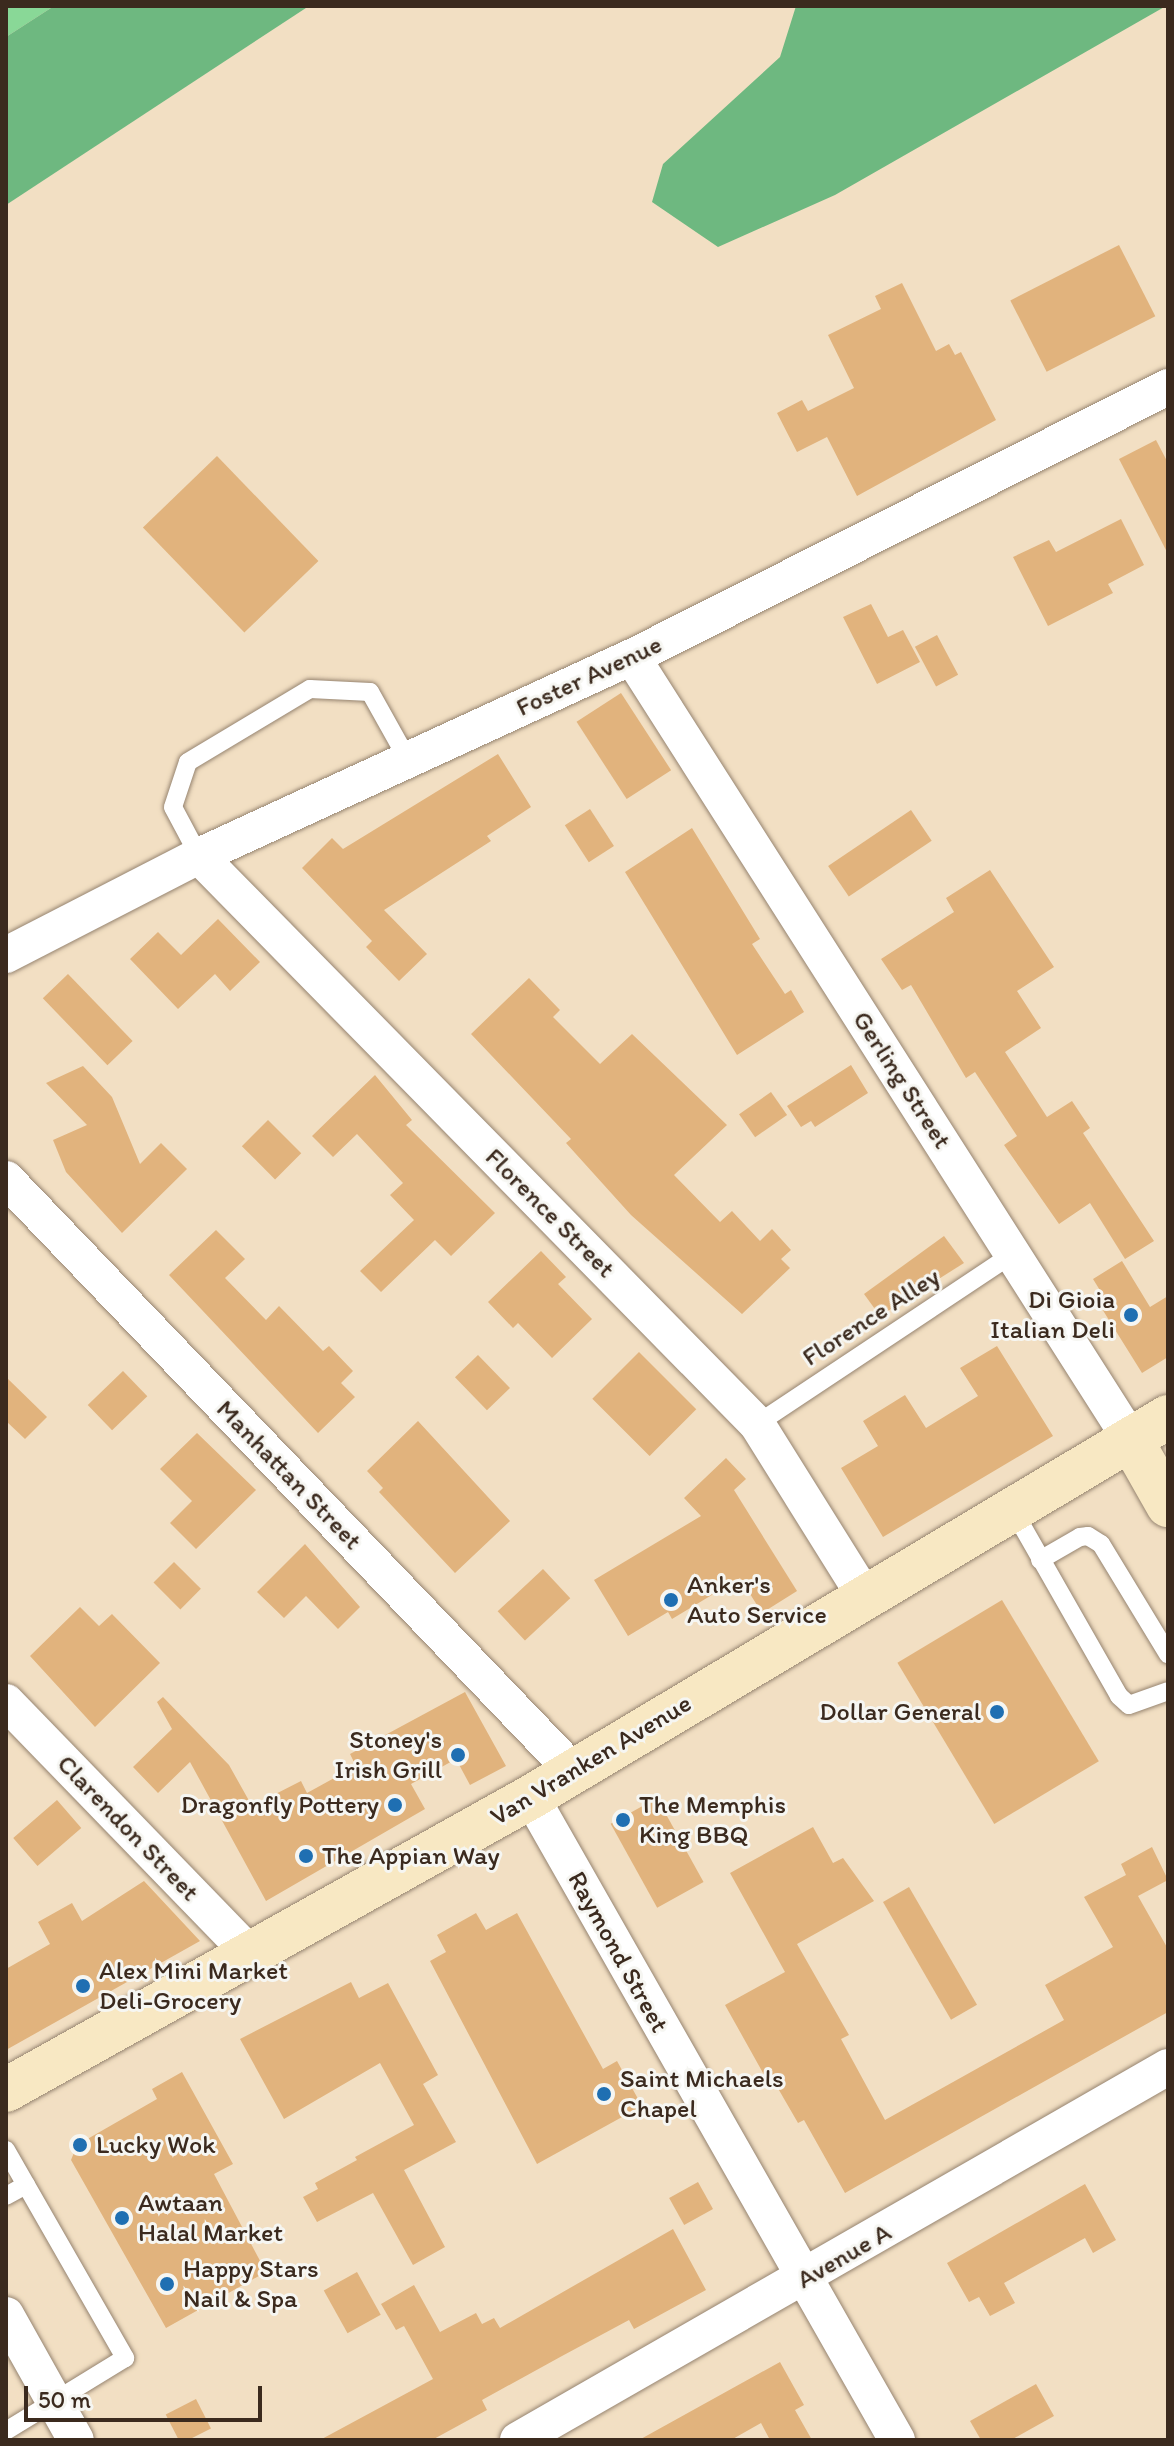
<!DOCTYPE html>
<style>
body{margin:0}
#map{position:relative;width:1174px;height:2446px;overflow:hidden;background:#f2dfc3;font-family:Itim,sans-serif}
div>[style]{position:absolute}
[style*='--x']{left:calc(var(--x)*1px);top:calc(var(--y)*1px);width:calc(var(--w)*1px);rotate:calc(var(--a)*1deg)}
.green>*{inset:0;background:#89d897}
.forest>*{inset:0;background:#6eb880}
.building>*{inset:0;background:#e1b37d;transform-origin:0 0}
.roads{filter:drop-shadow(0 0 2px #968470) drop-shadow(0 0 2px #968470)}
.lane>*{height:18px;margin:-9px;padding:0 9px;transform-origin:9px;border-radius:9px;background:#fff}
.street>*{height:36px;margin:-18px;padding:0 18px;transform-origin:18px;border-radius:18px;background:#fff}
.secondary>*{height:44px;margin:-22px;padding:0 22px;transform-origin:22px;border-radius:22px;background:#f8e8c3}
.dots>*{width:22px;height:22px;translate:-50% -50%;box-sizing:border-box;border:4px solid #f6f6f2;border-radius:50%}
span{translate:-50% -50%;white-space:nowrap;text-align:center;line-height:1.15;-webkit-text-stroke:6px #f6f6f2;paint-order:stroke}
.street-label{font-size:26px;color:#3b2a1e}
.poi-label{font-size:26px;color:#3b2a1e}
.right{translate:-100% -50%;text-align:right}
.left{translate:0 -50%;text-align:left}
.frame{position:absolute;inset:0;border:8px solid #3b2a1e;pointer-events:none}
.scale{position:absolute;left:24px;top:2386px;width:238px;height:36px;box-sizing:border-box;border:4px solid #3b2a1e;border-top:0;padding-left:10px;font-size:24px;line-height:28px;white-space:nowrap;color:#3b2a1e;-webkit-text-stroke:6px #f6f6f2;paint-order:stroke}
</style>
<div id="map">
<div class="green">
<i style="clip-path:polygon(6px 6px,54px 6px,6px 37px)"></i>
</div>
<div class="forest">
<i style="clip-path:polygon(54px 6px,309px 6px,6px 205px,6px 37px)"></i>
<i style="clip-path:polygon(796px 6px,1166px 6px,835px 195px,718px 247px,652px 202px,663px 164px,780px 57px)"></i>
</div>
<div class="building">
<i style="left:1119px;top:245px;width:80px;height:122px;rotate:63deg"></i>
<i style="clip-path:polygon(902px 283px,936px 351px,949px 344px,955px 355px,961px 352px,996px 420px,857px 496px,827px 437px,797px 452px,777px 413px,802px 400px,808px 411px,854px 388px,828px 335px,881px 309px,875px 296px)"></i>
<i style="clip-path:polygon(1156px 440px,1168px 463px,1168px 554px,1119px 459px)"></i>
<i style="left:217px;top:456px;width:146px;height:103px;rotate:46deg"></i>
<i style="clip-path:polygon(1121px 519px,1144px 565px,1108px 584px,1113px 593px,1048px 626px,1013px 557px,1049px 540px,1056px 552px)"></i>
<i style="clip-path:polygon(871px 604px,888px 637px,903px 630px,920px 662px,877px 684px,843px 617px)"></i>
<i style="left:937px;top:635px;width:45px;height:25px;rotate:62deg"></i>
<i style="left:621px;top:693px;width:92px;height:53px;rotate:57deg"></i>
<i style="clip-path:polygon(498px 754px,531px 807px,487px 836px,491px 841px,384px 910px,427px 954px,399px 981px,366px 947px,372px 941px,302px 868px,332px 838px,343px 849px)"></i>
<i style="left:590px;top:809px;width:44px;height:30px;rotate:57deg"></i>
<i style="left:911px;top:810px;width:37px;height:100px;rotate:56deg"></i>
<i style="clip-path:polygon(692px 828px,760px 939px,752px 944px,785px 994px,791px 990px,804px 1012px,737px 1055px,625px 872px)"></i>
<i style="clip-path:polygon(990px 870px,1054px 967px,1017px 991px,1041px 1028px,1005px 1052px,1047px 1117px,1072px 1101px,1090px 1128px,1083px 1133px,1154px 1241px,1125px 1259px,1090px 1203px,1059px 1224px,1004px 1145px,1017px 1136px,975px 1072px,966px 1078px,911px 985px,902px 990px,881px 959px,954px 912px,946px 898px)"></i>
<i style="clip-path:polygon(218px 919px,260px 962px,230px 991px,215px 974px,178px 1009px,130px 959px,158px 932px,181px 955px)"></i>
<i style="left:68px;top:974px;width:93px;height:35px;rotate:46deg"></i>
<i style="clip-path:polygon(529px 978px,560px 1010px,553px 1017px,600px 1064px,632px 1034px,727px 1125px,674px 1175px,720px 1222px,732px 1211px,760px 1241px,772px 1229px,791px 1250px,781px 1259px,790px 1268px,742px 1314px,631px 1215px,566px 1143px,571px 1139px,471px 1034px)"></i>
<i style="clip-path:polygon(851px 1065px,868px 1093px,815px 1127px,811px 1121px,801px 1127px,787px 1106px)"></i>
<i style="clip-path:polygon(83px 1066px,112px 1097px,140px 1164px,161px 1143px,187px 1169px,122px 1233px,66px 1172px,53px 1140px,87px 1125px,46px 1083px)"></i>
<i style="clip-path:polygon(375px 1075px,412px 1120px,406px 1125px,495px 1213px,451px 1256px,435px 1240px,381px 1292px,360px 1271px,414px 1220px,390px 1195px,403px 1183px,357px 1134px,333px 1157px,312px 1136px)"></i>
<i style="left:771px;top:1092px;width:28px;height:39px;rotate:55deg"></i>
<i style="left:268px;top:1120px;width:47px;height:37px;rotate:45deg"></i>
<i style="clip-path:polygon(216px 1230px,245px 1259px,225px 1278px,266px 1320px,279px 1306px,323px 1351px,329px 1346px,353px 1371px,341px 1383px,355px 1397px,318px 1433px,169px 1275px)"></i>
<i style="clip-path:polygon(944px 1236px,964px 1263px,880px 1316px,864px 1294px)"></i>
<i style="clip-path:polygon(541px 1251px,566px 1277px,558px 1284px,592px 1319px,552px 1358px,518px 1323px,513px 1328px,488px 1302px)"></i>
<i style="clip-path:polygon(1122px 1261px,1150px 1307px,1168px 1296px,1168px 1357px,1142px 1373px,1094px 1296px,1101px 1292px,1093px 1279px)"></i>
<i style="clip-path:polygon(997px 1346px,1053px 1436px,883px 1537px,841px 1468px,878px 1446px,863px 1421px,905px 1395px,926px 1428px,978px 1396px,960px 1368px)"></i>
<i style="left:639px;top:1352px;width:81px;height:66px;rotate:45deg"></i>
<i style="left:478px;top:1355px;width:46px;height:32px;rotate:46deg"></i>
<i style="left:123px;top:1371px;width:35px;height:49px;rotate:46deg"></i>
<i style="clip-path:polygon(6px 1377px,47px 1417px,25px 1439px,6px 1421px)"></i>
<i style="clip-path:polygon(418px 1421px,510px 1521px,455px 1573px,379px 1492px,383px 1488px,367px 1471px)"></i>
<i style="clip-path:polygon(197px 1433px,256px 1490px,196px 1549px,170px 1523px,192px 1501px,160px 1469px)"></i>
<i style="clip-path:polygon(726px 1458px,746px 1479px,734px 1490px,797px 1591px,762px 1613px,740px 1578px,672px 1619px,668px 1612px,628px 1636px,594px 1580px,701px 1516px,684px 1498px)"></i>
<i style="clip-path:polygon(305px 1544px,360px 1607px,338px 1629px,306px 1596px,284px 1618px,257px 1592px)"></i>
<i style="left:174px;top:1562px;width:38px;height:29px;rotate:45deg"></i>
<i style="left:543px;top:1569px;width:40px;height:62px;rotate:47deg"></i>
<i style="left:1002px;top:1600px;width:188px;height:122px;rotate:59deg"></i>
<i style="clip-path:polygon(80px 1607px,99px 1626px,112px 1614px,160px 1663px,95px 1727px,30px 1656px)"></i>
<i style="clip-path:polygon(465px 1692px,506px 1766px,470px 1785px,456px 1759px,411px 1784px,425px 1809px,266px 1901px,190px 1762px,158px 1793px,133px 1767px,172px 1729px,157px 1702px,163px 1697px,229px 1765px,252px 1806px,301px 1781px,307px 1793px,356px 1766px,350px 1754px)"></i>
<i style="left:657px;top:1798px;width:96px;height:53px;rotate:61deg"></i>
<i style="left:57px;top:1800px;width:37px;height:58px;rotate:49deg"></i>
<i style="clip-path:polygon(813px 1827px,833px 1863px,843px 1858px,874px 1901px,797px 1944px,849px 2035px,841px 2039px,885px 2120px,1064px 2020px,1045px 1985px,1113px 1947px,1084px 1897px,1126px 1875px,1121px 1864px,1152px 1847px,1168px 1880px,1138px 1896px,1168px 1949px,1168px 2012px,845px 2193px,804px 2120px,798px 2123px,772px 2078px,767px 2080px,725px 2005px,785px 1972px,730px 1873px)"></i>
<i style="clip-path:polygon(144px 1881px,200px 1941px,6px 2050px,6px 1969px,50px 1944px,38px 1922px,72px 1903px,82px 1921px)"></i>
<i style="left:909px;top:1887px;width:136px;height:30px;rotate:60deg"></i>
<i style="clip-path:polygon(476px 1913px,486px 1930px,517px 1913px,603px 2069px,617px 2061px,642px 2106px,537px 2164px,430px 1961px,446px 1952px,437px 1935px)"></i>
<i style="clip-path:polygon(351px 1982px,359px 1998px,388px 1983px,438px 2075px,423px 2084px,456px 2142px,404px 2170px,445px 2247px,413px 2265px,373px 2193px,317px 2222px,303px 2197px,318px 2189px,315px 2183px,357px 2160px,355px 2157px,414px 2125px,380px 2063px,284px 2119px,240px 2039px)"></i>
<i style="clip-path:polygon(182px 2072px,233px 2164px,214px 2174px,266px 2272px,166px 2328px,71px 2160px,77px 2145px,157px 2099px,152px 2089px)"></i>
<i style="left:698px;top:2182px;width:31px;height:33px;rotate:61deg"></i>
<i style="clip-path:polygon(1085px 2184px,1116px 2240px,1093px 2253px,1085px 2238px,1004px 2283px,1015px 2303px,990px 2316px,979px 2297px,969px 2302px,947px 2263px)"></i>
<i style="clip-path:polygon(673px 2229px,706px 2290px,634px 2329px,629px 2320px,562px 2356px,482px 2400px,487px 2410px,432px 2440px,320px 2440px,433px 2379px,404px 2326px,396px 2330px,381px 2304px,414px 2285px,440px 2332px,476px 2313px,482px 2324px,494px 2318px,500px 2328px)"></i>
<i style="left:357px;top:2272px;width:49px;height:38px;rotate:61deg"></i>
<i style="clip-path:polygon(780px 2362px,804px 2405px,795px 2410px,812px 2440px,770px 2440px,761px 2423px,731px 2440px,639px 2440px)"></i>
<i style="clip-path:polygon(1036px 2384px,1054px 2416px,1011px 2440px,981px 2440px,970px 2421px)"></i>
<i style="left:196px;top:2399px;width:33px;height:34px;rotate:63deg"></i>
</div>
<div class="roads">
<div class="lane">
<i style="--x:199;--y:856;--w:55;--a:-118"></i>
<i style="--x:173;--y:807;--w:47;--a:-71.6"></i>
<i style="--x:188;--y:762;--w:142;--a:-30.9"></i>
<i style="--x:310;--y:689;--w:60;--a:2.9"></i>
<i style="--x:370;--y:692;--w:78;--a:60.8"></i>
<i style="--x:757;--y:1424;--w:307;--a:-33.6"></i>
<i style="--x:1013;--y:1510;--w:214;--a:60.3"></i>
<i style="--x:1119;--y:1696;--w:13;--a:42"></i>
<i style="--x:1129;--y:1705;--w:41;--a:-19.7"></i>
<i style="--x:1040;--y:1560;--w:46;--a:-29.9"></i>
<i style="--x:1080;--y:1537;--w:8;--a:-7"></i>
<i style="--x:1088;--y:1536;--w:15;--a:32"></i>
<i style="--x:1101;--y:1544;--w:129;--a:58.7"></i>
<i style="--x:6;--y:2150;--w:240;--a:60.2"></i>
<i style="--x:125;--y:2358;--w:140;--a:148.5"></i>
<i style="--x:6;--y:2196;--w:23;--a:-29"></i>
</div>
<div class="street">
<i style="--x:632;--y:657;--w:928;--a:57.49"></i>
<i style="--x:199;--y:856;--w:796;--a:45.51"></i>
<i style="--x:757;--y:1424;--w:204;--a:58"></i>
<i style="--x:6;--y:955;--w:217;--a:-27.2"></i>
<i style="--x:199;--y:856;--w:477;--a:-24.7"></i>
<i style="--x:632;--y:657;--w:600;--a:-26.74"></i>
<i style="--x:6;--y:1179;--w:820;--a:46.24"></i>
<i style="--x:6;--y:1702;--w:349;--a:45.9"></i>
<i style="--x:531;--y:1797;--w:740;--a:60.35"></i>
<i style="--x:6;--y:2315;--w:143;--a:60.8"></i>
<i style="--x:518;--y:2440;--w:749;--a:-29.85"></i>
</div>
<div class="secondary">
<i style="--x:1131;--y:1440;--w:75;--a:60.4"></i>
<i style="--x:6;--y:2090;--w:601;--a:-29.17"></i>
<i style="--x:531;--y:1797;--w:742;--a:-30.82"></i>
</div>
</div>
<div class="dots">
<i style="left:1131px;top:1315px;background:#1f6fb2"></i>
<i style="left:671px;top:1600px;background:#1f6fb2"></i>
<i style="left:997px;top:1712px;background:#1f6fb2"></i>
<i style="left:458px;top:1755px;background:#1f6fb2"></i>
<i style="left:395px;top:1805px;background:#1f6fb2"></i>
<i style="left:623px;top:1820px;background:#1f6fb2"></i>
<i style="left:306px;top:1856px;background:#1f6fb2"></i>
<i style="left:83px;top:1986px;background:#1f6fb2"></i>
<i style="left:604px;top:2094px;background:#1f6fb2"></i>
<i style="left:80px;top:2145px;background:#1f6fb2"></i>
<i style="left:122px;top:2218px;background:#1f6fb2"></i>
<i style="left:167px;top:2284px;background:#1f6fb2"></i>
</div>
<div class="street-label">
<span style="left:589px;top:676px;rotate:-25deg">Foster Avenue</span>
<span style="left:902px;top:1080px;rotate:57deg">Gerling Street</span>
<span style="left:550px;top:1213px;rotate:45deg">Florence Street</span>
<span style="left:871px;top:1317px;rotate:-33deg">Florence Alley</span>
<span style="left:289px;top:1475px;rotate:46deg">Manhattan Street</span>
<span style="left:591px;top:1760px;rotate:-31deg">Van Vranken Avenue</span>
<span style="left:128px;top:1828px;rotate:46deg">Clarendon Street</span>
<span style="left:618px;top:1952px;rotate:61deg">Raymond Street</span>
<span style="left:844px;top:2256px;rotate:-30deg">Avenue A</span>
</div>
<div class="poi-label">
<span class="right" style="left:1115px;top:1315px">Di Gioia<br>Italian Deli</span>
<span class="left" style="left:687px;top:1600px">Anker's<br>Auto Service</span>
<span class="right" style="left:981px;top:1712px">Dollar General</span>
<span class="right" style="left:442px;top:1755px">Stoney's<br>Irish Grill</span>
<span class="right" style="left:379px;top:1805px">Dragonfly Pottery</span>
<span class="left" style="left:639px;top:1820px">The Memphis<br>King BBQ</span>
<span class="left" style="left:322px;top:1856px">The Appian Way</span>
<span class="left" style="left:99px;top:1986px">Alex Mini Market<br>Deli-Grocery</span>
<span class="left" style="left:620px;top:2094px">Saint Michaels<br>Chapel</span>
<span class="left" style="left:96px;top:2145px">Lucky Wok</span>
<span class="left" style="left:138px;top:2218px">Awtaan<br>Halal Market</span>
<span class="left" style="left:183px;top:2284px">Happy Stars<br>Nail &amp; Spa</span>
</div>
<div class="frame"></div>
<div class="scale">50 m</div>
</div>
